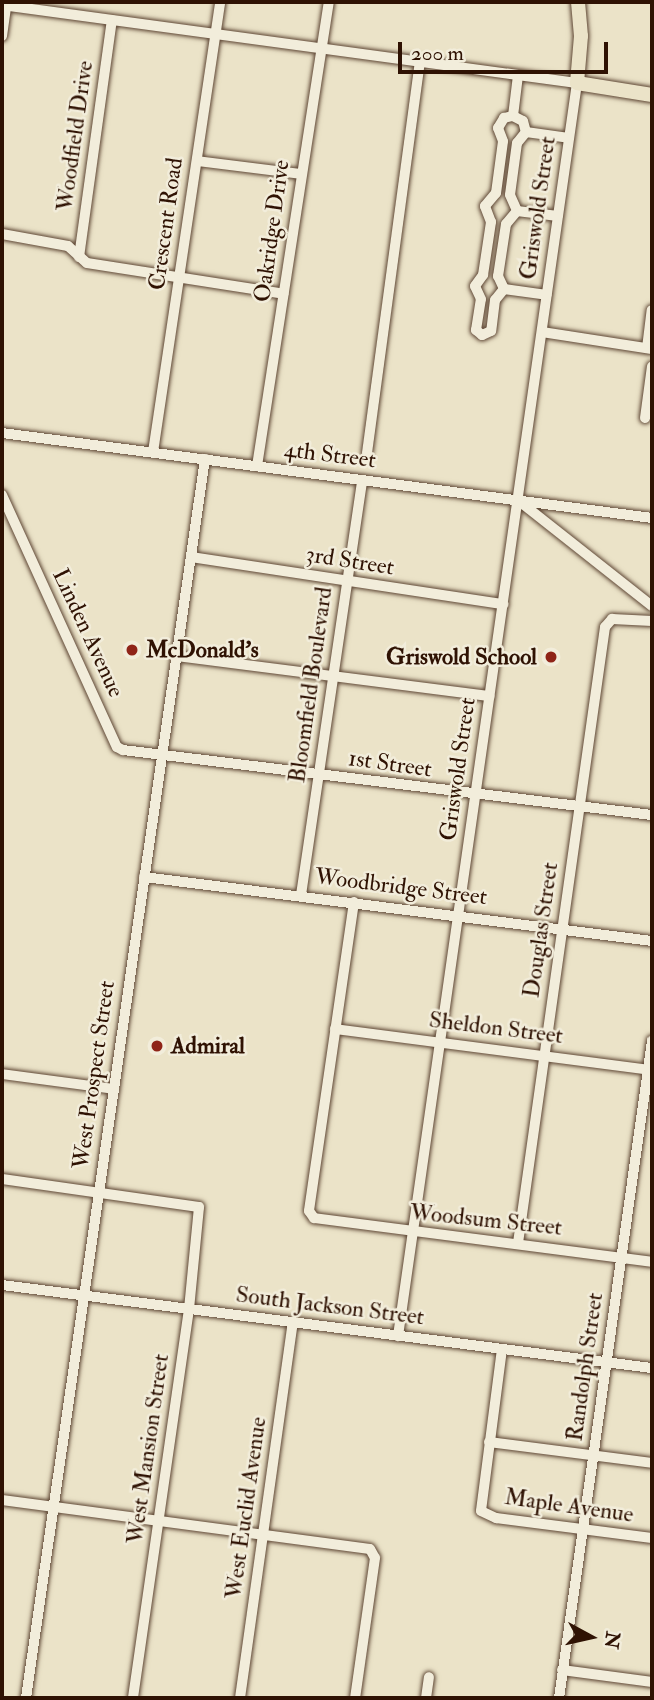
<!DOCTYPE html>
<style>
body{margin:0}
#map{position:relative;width:654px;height:1700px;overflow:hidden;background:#ebe3c8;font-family:"IM FELL Double Pica",serif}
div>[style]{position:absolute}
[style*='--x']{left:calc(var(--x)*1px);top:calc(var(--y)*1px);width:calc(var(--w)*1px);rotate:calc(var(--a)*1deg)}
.roads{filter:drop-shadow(0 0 2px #5e4634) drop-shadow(0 0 2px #5e4634)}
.minor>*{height:10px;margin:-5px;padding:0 5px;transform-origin:5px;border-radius:5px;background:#f2eddb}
.major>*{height:14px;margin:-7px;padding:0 7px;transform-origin:7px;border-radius:7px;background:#ebe3c8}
.dots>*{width:19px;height:19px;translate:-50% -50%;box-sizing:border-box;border:4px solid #f2eddb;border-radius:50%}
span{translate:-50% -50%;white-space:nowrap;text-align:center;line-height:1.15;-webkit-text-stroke:5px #f2eddb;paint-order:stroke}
.street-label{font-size:23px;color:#2f1203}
.poi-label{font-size:23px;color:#2f1203;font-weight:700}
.left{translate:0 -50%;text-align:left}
.right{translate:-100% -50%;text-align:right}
.frame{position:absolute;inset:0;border:4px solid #2f1203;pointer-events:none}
.north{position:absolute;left:556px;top:1602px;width:70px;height:70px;-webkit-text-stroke:5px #f2eddb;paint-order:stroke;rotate:98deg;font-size:19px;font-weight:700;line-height:28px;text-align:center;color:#2f1203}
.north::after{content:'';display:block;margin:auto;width:24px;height:32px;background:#2f1203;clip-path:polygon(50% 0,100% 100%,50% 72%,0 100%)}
.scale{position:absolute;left:398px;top:42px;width:210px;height:32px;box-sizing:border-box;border:4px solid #2f1203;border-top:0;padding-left:9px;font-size:21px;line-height:24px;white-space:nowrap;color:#2f1203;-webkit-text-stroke:5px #f2eddb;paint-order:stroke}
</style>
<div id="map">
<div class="roads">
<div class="minor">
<i style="--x:2;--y:5;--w:580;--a:7.73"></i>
<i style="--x:577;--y:83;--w:1266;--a:98.13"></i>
<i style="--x:2;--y:36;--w:34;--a:-82"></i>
<i style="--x:513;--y:116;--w:11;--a:27"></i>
<i style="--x:523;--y:121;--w:11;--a:75"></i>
<i style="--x:526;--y:132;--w:14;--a:129"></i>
<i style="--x:517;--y:143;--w:52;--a:97.7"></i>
<i style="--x:510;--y:195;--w:17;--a:66"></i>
<i style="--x:517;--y:211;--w:17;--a:130"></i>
<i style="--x:506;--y:224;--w:53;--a:98.7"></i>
<i style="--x:498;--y:276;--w:14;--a:65"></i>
<i style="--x:504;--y:289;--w:14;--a:129"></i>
<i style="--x:495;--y:300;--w:31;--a:97"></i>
<i style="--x:491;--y:331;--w:10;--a:156"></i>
<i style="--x:482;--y:335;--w:8;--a:-140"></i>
<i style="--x:476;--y:330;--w:31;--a:-81"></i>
<i style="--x:481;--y:299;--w:14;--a:-115"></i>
<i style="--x:475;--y:286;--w:14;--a:-54"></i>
<i style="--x:483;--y:275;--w:54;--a:-81.4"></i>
<i style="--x:491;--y:222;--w:17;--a:-111"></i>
<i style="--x:485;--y:206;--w:17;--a:-50"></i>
<i style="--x:496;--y:193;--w:52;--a:-82.3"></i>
<i style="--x:503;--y:141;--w:14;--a:-111"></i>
<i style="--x:498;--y:128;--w:12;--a:-59"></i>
<i style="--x:504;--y:118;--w:9;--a:-13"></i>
<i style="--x:513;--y:116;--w:41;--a:-83"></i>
<i style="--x:526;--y:132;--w:43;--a:7.9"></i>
<i style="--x:197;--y:161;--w:105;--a:7.1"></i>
<i style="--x:517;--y:211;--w:41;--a:7"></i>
<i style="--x:2;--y:234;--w:67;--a:10.3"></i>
<i style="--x:68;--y:246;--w:25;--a:42"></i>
<i style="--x:87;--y:263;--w:199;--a:8.9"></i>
<i style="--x:79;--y:257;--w:239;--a:-82.1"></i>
<i style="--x:504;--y:289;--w:43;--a:7.9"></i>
<i style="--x:542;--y:332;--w:111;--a:8.8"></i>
<i style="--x:647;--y:348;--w:38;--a:-83"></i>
<i style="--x:645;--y:418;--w:52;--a:-82.3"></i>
<i style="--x:2;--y:433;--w:656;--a:7.45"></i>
<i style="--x:153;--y:452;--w:455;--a:-81.5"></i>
<i style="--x:367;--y:453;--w:395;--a:-82.3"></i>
<i style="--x:257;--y:466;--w:470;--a:-81.2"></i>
<i style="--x:2;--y:495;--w:277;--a:65.5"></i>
<i style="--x:117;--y:747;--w:7;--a:27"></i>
<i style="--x:123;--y:750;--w:533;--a:7.01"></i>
<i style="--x:519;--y:501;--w:169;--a:38.3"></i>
<i style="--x:191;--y:557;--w:316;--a:8.6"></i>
<i style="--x:176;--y:656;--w:316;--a:7.3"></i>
<i style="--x:144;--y:877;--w:512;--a:7.18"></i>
<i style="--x:301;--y:895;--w:419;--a:-81.6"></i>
<i style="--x:354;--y:902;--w:312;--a:98.3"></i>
<i style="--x:309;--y:1211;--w:9;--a:54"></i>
<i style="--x:314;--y:1218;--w:341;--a:7.4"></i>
<i style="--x:335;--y:1029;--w:320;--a:7.4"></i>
<i style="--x:2;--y:1074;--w:113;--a:7.6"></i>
<i style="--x:2;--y:1179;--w:199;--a:8.1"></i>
<i style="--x:199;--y:1207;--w:102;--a:95.6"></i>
<i style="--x:189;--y:1309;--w:393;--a:98.2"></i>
<i style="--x:518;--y:1243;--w:622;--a:-81.96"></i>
<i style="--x:605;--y:627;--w:11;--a:-49"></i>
<i style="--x:612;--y:619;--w:40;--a:2.9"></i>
<i style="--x:2;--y:1285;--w:655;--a:7.28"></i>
<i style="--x:502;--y:1349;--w:163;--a:97.4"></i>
<i style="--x:481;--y:1511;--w:17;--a:25"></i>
<i style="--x:496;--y:1518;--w:157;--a:7.3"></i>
<i style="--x:489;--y:1442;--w:164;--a:7.3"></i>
<i style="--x:2;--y:1500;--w:371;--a:7.6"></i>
<i style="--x:370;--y:1549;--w:10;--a:61"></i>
<i style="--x:375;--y:1558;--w:141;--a:98.1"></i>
<i style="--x:562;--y:1670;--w:91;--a:7.6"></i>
<i style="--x:26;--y:1698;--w:1252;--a:-81.78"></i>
<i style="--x:240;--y:1698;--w:379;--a:-82"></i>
<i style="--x:426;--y:1698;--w:21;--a:-82"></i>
<i style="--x:559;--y:1698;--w:664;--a:-81.94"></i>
</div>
<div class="major">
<i style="--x:578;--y:2;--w:34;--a:85"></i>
<i style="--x:581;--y:36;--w:47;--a:94.9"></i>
<i style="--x:577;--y:83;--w:76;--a:9.1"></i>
</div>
</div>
<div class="dots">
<i style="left:132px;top:650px;background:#8f2418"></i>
<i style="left:551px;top:657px;background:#8f2418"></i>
<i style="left:157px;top:1046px;background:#8f2418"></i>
</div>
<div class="street-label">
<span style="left:75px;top:136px;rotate:-82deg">Woodfield Drive</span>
<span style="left:538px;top:208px;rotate:-82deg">Griswold Street</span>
<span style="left:166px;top:224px;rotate:-82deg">Crescent Road</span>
<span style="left:272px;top:231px;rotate:-82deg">Oakridge Drive</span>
<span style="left:330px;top:455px;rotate:7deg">4th Street</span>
<span style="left:350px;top:561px;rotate:9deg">3rd Street</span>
<span style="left:88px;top:633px;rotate:65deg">Linden Avenue</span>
<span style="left:311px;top:685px;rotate:-82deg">Bloomfield Boulevard</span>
<span style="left:390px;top:764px;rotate:8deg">1st Street</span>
<span style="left:458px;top:769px;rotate:-82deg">Griswold Street</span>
<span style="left:401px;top:887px;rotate:7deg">Woodbridge Street</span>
<span style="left:541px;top:930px;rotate:-82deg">Douglas Street</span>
<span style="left:496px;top:1028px;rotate:7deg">Sheldon Street</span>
<span style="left:94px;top:1075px;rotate:-82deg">West Prospect Street</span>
<span style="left:486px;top:1220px;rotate:6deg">Woodsum Street</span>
<span style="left:330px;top:1306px;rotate:7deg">South Jackson Street</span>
<span style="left:585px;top:1367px;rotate:-82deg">Randolph Street</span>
<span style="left:148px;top:1449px;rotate:-82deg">West Mansion Street</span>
<span style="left:569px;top:1506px;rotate:8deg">Maple Avenue</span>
<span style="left:246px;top:1508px;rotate:-82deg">West Euclid Avenue</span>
</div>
<div class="poi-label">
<span class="left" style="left:146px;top:650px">McDonald's</span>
<span class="right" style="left:537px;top:657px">Griswold School</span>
<span class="left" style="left:171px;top:1046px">Admiral</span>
</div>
<div class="frame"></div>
<div class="north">N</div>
<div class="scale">200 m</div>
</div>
